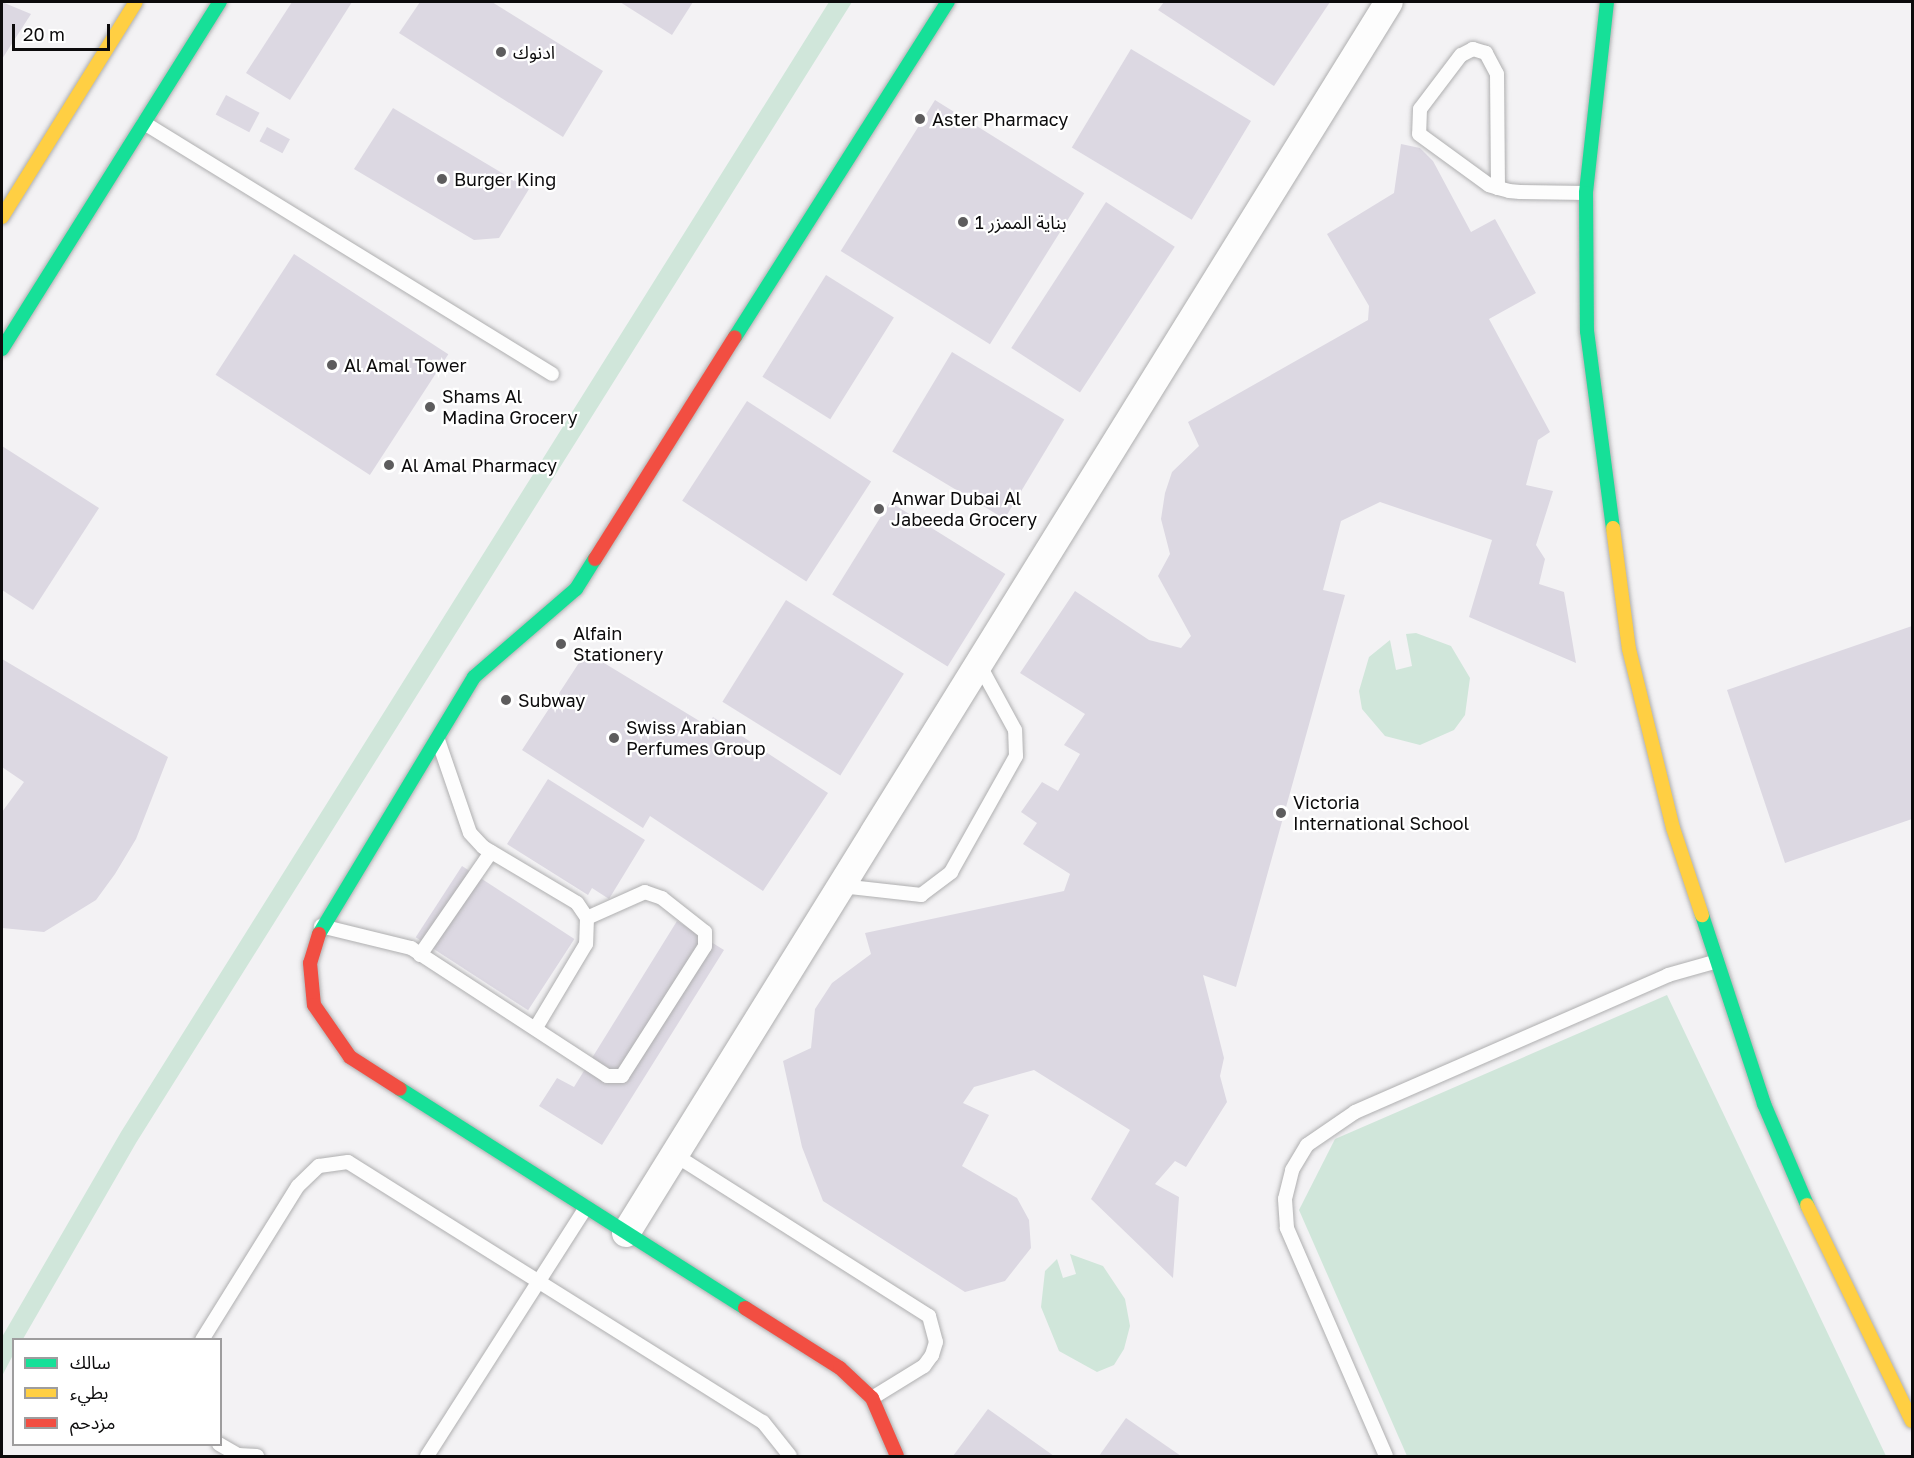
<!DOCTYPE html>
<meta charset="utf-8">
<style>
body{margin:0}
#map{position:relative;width:1914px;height:1458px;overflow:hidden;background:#f3f2f4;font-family:"Golos Text","Noto Sans Arabic",sans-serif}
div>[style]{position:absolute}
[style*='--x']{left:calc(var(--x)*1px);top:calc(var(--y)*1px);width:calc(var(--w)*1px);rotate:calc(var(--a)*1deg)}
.green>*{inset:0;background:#d0e6da}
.building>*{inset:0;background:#dcd8e2;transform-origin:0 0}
.roads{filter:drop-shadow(0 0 2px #afafb0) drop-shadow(0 0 2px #afafb0)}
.lane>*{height:14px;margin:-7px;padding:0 7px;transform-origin:7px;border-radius:7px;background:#fdfdfd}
.street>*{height:28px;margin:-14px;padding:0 14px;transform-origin:14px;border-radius:14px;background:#fdfdfd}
.fast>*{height:14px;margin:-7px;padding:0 7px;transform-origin:7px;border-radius:7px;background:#16e098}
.slow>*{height:14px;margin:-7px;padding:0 7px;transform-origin:7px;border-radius:7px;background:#ffcf43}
.jam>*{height:14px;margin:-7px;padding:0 7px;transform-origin:7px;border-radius:7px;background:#f24e42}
.dots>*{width:16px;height:16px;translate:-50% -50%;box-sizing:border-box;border:3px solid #fff;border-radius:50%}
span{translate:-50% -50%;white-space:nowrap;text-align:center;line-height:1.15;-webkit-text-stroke:4.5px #fff;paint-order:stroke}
.poi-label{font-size:18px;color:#0c0b0c}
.left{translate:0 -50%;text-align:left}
.frame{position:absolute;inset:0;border:3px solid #0c0b0c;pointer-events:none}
.legend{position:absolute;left:12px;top:1338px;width:210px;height:108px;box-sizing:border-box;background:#fff;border:2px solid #9e9d9e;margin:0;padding:8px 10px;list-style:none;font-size:18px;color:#0c0b0c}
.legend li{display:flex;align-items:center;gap:12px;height:30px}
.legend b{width:30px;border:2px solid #9e9d9e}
.scale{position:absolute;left:12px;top:24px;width:98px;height:27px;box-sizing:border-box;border:3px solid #0c0b0c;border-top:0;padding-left:8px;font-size:18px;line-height:21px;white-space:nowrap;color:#0c0b0c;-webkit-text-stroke:4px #fff;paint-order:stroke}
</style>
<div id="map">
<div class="green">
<i style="clip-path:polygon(829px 2px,852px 2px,136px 1143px,23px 1339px,14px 1340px,13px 1355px,2px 1376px,2px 1337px,121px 1132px)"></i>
<i style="clip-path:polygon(1416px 633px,1451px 646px,1470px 678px,1465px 715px,1454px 730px,1420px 745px,1385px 736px,1362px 709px,1359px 691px,1369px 657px,1390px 640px,1396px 670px,1412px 666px,1406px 634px)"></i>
<i style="clip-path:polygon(1667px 995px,1886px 1456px,1407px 1456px,1299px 1210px,1335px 1139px)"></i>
<i style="clip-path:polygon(1070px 1254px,1103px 1266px,1125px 1299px,1130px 1326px,1124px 1349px,1114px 1365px,1097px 1372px,1059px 1351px,1041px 1307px,1045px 1271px,1057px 1259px,1063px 1278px,1076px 1274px)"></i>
</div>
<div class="building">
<i style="clip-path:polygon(2px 2px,31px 14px,2px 59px)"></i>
<i style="clip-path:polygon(292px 2px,352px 2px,290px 100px,246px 73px)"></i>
<i style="clip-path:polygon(420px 2px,492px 2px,603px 71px,563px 137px,399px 33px)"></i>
<i style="clip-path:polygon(620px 2px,693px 2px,672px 35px)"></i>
<i style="clip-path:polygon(1164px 2px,1330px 2px,1274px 86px,1158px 10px)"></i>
<i style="left:1131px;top:49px;width:140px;height:115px;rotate:31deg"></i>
<i style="left:226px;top:95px;width:38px;height:22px;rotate:28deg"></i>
<i style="left:935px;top:100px;width:176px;height:178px;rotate:32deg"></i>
<i style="clip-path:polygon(393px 108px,529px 189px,499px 238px,474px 240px,354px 169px)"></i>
<i style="left:267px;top:127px;width:26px;height:16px;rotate:28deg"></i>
<i style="clip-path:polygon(1401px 144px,1420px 148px,1433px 161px,1471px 232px,1495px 219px,1536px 293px,1489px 319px,1550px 432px,1538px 440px,1526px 485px,1553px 491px,1536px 545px,1545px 559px,1539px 584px,1564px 592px,1576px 663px,1469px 617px,1492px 540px,1380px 502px,1341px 521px,1323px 590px,1345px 595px,1236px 987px,1203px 975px,1224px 1058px,1220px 1076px,1227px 1102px,1186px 1167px,1175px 1161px,1155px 1184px,1179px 1197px,1173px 1278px,1091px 1199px,1130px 1130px,1034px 1070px,974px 1087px,963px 1103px,989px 1115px,962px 1166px,1017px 1198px,1029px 1220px,1031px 1248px,1005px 1281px,965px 1292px,823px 1201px,802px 1147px,783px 1061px,811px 1048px,815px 1009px,832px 983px,871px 954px,865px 933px,1064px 891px,1070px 874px,1023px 844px,1037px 823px,1021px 812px,1042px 782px,1058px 791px,1080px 754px,1064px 745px,1085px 714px,1020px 673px,1075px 591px,1149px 640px,1181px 648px,1191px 636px,1158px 576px,1170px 554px,1161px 519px,1165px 493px,1172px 472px,1199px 446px,1188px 422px,1368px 320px,1369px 306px,1327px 234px,1394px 193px)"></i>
<i style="left:1106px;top:202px;width:82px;height:174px;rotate:33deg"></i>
<i style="left:294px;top:254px;width:184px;height:144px;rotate:33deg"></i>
<i style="left:826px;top:275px;width:80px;height:120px;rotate:32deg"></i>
<i style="left:952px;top:352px;width:131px;height:116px;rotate:31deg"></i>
<i style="left:747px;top:401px;width:148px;height:119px;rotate:33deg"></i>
<i style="clip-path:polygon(2px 446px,99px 508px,33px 610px,2px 590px)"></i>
<i style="left:890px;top:502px;width:136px;height:109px;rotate:32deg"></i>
<i style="left:786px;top:600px;width:139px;height:120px;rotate:32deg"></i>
<i style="clip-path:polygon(1912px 626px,1912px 819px,1785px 863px,1727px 690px)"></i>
<i style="clip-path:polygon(586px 652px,706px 725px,703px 732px,713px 717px,828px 793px,763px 891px,650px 816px,643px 828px,522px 750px)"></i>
<i style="clip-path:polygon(2px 659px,168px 757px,136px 839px,115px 874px,96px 900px,44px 932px,2px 928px,2px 812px,24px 782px,2px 767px)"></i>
<i style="clip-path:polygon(548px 779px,645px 840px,609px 899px,592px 888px,588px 895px,507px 844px)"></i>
<i style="left:462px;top:866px;width:134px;height:85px;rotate:33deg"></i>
<i style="clip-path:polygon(677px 921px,724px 950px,602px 1145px,539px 1106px,557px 1078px,574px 1087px)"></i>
<i style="clip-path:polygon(988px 1409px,1054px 1456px,953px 1456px)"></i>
<i style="clip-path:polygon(1126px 1418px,1181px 1456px,1099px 1456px)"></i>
</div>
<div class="roads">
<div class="lane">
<i style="--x:144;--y:123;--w:479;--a:31.6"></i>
<i style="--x:1498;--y:188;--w:114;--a:-90.5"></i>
<i style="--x:1497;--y:74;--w:24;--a:-118"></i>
<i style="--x:1486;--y:53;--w:14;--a:-163"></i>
<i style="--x:1473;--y:49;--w:13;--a:153"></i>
<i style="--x:1461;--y:55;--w:68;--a:127.2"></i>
<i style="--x:1420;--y:109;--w:25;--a:92"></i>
<i style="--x:1419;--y:134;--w:87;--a:36.1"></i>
<i style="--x:1489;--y:185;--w:9;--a:18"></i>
<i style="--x:1498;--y:188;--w:11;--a:15"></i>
<i style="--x:1509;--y:191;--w:11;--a:5"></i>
<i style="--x:1520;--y:192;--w:66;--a:0.9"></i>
<i style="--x:438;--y:740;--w:98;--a:71"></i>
<i style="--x:470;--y:833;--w:19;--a:47"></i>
<i style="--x:483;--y:847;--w:109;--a:30.8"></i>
<i style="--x:577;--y:903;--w:18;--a:56"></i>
<i style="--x:587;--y:918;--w:26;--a:92"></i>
<i style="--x:586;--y:944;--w:96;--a:120.9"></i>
<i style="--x:841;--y:886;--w:81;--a:6.4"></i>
<i style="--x:921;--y:895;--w:38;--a:-37"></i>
<i style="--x:951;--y:872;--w:133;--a:-60.7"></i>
<i style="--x:1016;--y:756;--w:26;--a:-92"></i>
<i style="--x:1015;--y:730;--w:75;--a:-118.6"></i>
<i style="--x:321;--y:926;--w:93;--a:13.7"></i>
<i style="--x:411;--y:948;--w:234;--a:33.1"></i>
<i style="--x:607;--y:1076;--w:15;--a:0"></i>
<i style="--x:622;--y:1076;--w:154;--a:-57.4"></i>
<i style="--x:705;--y:946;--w:14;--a:-90"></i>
<i style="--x:705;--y:932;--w:55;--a:-141.7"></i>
<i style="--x:662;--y:898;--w:18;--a:-161"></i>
<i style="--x:645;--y:892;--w:64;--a:155.9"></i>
<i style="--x:420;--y:955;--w:125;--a:-55.4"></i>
<i style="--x:675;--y:1155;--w:301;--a:32.4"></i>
<i style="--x:929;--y:1316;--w:27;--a:75"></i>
<i style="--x:936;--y:1342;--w:14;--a:107"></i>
<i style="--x:932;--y:1355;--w:14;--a:126"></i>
<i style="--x:924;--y:1366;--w:61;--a:148.4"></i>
<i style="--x:202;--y:1340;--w:181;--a:-58.1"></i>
<i style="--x:298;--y:1186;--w:29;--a:-44"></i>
<i style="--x:319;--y:1166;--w:29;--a:-8"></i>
<i style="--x:348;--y:1162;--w:490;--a:32.1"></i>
<i style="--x:763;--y:1422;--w:43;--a:51.5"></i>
<i style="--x:219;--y:1444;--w:22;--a:30"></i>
<i style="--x:238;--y:1455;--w:19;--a:3"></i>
<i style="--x:427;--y:1456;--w:295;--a:-57.4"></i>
<i style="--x:1386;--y:1456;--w:249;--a:-113.5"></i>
<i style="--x:1287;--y:1228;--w:29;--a:-94"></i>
<i style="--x:1285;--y:1199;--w:30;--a:-76"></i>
<i style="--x:1292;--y:1170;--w:29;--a:-59"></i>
<i style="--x:1307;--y:1145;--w:58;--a:-34.5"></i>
<i style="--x:1355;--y:1112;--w:342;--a:-23.6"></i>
<i style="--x:1668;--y:975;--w:48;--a:-15.8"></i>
</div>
<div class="street">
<i style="--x:626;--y:1233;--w:1448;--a:-58.21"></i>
</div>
<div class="fast">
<i style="--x:1607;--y:2;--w:192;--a:96.3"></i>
<i style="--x:1586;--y:193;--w:138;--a:89.6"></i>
<i style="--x:1587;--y:331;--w:199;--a:82.5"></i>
<i style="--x:735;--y:337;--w:397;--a:-57.6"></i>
<i style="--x:2;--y:349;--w:410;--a:-57.9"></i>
<i style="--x:1702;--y:915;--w:199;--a:71.8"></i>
<i style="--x:1764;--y:1104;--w:110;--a:66.9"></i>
<i style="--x:319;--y:934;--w:300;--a:-58.9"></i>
<i style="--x:474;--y:677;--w:135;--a:-40.8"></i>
<i style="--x:576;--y:589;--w:36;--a:-58"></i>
<i style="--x:400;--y:1089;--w:409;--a:32.4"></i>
</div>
<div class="slow">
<i style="--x:2;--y:217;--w:253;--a:-58.1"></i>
<i style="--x:1613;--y:528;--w:122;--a:82.5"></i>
<i style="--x:1629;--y:649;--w:184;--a:76.2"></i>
<i style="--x:1673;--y:828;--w:92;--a:71.6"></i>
<i style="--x:1807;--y:1205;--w:240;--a:64.1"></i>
</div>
<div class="jam">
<i style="--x:595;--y:559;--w:262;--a:-57.8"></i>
<i style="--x:319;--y:934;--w:30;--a:107"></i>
<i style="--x:310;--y:963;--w:42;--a:84.6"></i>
<i style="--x:314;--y:1005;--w:63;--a:55.3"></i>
<i style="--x:350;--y:1057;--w:59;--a:32.6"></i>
<i style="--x:745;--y:1308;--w:112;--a:32.3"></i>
<i style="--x:840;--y:1368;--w:44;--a:43.2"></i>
<i style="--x:872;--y:1398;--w:63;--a:66.7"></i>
</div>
</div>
<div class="dots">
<i style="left:501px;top:52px;background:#5d5c5d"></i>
<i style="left:920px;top:119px;background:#5d5c5d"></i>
<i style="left:442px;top:179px;background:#5d5c5d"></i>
<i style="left:963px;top:222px;background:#5d5c5d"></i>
<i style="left:332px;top:365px;background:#5d5c5d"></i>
<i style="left:430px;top:407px;background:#5d5c5d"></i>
<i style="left:389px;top:465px;background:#5d5c5d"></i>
<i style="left:879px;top:509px;background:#5d5c5d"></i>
<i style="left:561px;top:644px;background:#5d5c5d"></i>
<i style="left:506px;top:700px;background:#5d5c5d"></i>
<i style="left:614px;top:738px;background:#5d5c5d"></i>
<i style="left:1281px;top:813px;background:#5d5c5d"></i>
</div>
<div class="poi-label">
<span class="left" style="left:513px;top:52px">ادنوك</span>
<span class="left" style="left:932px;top:119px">Aster Pharmacy</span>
<span class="left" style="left:454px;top:179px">Burger King</span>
<span class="left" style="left:975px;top:222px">بناية الممزر 1</span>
<span class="left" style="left:344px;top:365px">Al Amal Tower</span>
<span class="left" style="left:442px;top:407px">Shams Al<br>Madina Grocery</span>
<span class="left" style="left:401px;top:465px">Al Amal Pharmacy</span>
<span class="left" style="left:891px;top:509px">Anwar Dubai Al<br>Jabeeda Grocery</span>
<span class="left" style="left:573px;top:644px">Alfain<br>Stationery</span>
<span class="left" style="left:518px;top:700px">Subway</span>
<span class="left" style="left:626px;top:738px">Swiss Arabian<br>Perfumes Group</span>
<span class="left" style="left:1293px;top:813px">Victoria<br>International School</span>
</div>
<div class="frame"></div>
<ul class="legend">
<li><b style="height:8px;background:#16e098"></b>سالك</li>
<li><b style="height:8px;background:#ffcf43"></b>بطيء</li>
<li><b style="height:8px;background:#f24e42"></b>مزدحم</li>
</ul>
<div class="scale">20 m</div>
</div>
